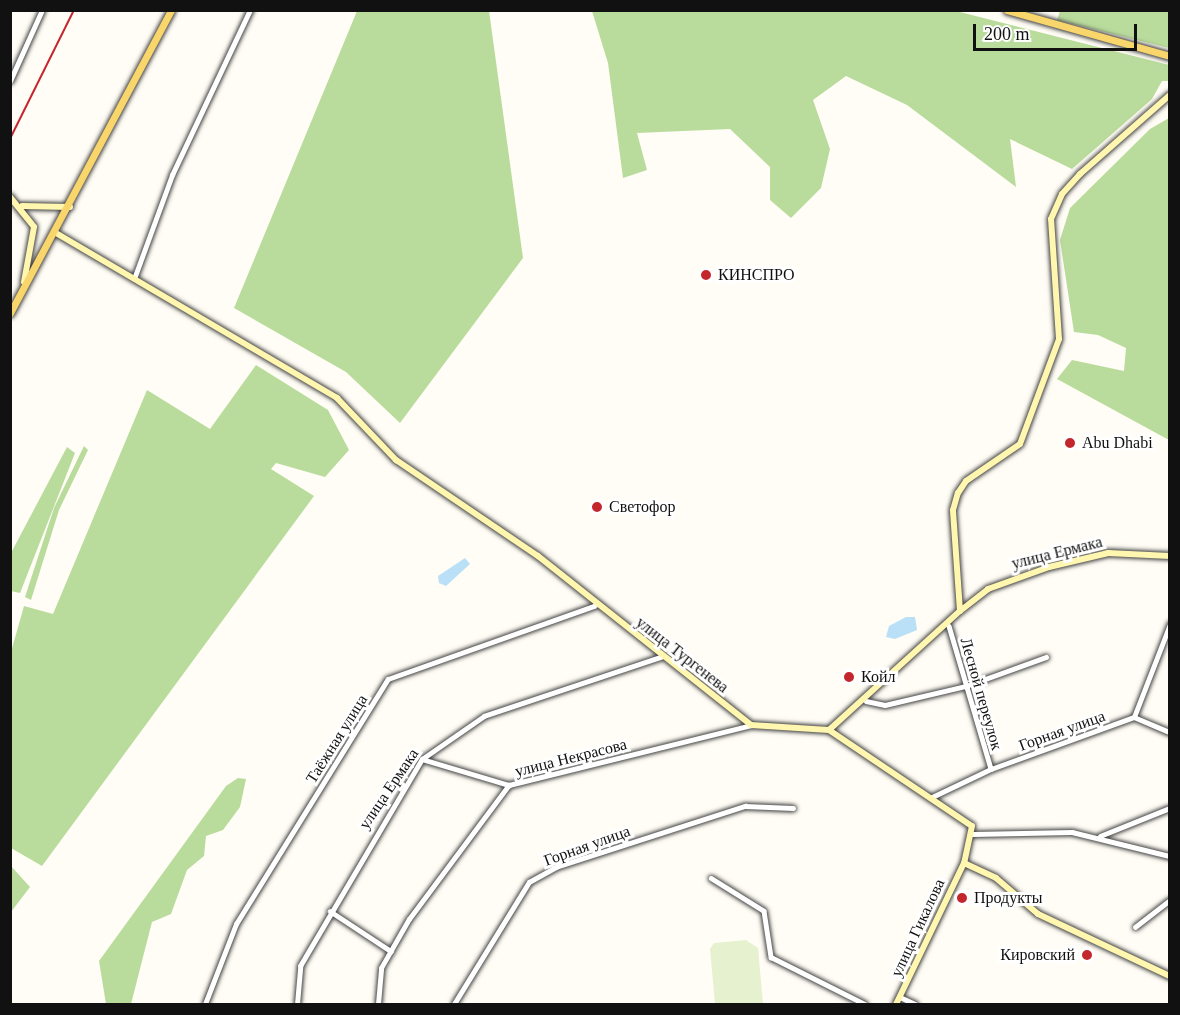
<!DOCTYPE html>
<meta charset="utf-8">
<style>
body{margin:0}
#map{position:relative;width:1180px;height:1015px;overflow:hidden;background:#fffdf5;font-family:"Times New Roman",serif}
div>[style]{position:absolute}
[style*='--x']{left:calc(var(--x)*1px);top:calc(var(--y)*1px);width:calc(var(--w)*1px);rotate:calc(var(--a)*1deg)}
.forest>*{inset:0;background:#b9dc9c}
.pitch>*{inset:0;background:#e6f2cf}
.water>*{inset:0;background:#b9e0f7}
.roads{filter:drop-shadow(0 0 2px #444) drop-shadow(0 0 2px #444)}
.street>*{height:4.5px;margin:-2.25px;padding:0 2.25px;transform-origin:2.25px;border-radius:2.25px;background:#fff}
.secondary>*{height:6px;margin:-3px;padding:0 3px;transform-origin:3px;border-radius:3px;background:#fff6b0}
.primary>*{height:7px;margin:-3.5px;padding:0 3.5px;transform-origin:3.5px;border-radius:3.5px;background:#f9d66b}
.rail>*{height:1.5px;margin:-0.75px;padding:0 0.75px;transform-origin:0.75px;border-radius:0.75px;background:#c4262e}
.dots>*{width:16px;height:16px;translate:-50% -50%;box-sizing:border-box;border:3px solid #fff;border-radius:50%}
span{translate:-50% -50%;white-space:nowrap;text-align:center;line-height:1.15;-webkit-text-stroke:6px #fff;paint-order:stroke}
.poi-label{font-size:16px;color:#111}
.left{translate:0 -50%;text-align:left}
.right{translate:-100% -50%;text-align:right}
.street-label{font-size:16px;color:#111}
.frame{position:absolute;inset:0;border:12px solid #111;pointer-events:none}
.scale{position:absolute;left:973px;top:24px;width:164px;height:27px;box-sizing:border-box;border:3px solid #111;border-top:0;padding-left:8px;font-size:18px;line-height:21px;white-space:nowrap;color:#111;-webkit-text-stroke:4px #fff;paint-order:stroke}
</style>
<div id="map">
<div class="forest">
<i style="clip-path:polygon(357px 11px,489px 11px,523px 258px,400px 423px,346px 372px,234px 308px)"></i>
<i style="clip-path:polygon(592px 11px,956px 11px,1169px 65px,1169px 81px,1162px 81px,1152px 99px,1072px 169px,1010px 139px,1016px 187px,907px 105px,846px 76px,813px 100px,830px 149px,821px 188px,791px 218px,770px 200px,770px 167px,730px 129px,637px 133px,647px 170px,623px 178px,608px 63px)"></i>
<i style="clip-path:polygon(1060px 11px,1169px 11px,1169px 48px,1057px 20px)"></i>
<i style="clip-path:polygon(1169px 118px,1169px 440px,1057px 379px,1072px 360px,1124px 371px,1126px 348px,1098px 335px,1074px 332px,1060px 240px,1070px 208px,1150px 129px)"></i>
<i style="clip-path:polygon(256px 365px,328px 410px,349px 450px,325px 477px,276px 463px,271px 469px,314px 496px,42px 866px,11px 848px,11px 652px,24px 606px,53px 614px,147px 390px,210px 429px)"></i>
<i style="clip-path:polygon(84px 446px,88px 450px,59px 510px,31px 600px,25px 597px,54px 508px)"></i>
<i style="clip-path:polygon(67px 447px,75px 453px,20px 593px,11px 591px,11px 553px)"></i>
<i style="clip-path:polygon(238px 778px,246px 779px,240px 807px,223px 830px,206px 836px,204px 856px,187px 870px,171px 914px,152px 922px,131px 1004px,106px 1004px,99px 961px,226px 786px)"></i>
<i style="clip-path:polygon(11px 866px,30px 887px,11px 912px)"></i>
</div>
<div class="pitch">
<i style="clip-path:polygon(746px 940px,758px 948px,763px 1004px,715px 1004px,710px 949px,714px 943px)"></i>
</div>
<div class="water">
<i style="clip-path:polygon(465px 558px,470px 564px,446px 586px,439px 583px,438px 576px)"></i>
<i style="clip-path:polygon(906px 617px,915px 617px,917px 630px,895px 639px,886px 637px,889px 626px)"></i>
</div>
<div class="roads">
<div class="street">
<i style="--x:10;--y:81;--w:78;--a:-65.7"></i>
<i style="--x:134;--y:279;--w:111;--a:-69.9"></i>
<i style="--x:172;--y:175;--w:183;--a:-64.7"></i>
<i style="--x:949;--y:626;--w:149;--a:73.6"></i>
<i style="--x:866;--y:701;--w:19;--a:12"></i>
<i style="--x:885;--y:705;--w:83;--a:-13.2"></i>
<i style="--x:966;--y:686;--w:85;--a:-19.9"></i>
<i style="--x:1134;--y:717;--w:100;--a:-68.8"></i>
<i style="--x:422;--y:759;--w:91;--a:16.6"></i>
<i style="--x:930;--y:798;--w:68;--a:-25.4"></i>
<i style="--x:991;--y:769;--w:152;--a:-20"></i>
<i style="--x:1134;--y:717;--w:39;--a:23"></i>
<i style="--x:973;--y:834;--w:99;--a:-1.2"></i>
<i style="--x:1072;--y:832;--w:101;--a:13.8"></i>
<i style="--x:1100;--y:836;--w:75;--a:-21.8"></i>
<i style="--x:711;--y:878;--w:62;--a:31.9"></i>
<i style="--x:764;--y:911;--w:47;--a:81.3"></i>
<i style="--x:771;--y:957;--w:105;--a:26.6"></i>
<i style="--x:330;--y:911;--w:73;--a:33.3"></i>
<i style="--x:1135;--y:927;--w:44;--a:-37.6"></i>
<i style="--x:900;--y:997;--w:17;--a:25"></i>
<i style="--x:205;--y:1004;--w:86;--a:-68.8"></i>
<i style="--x:236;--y:924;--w:288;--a:-58.2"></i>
<i style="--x:388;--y:679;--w:219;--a:-19.5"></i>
<i style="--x:297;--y:1004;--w:38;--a:-85"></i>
<i style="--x:300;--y:966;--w:240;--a:-59.5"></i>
<i style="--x:422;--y:759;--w:75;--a:-34.7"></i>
<i style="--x:484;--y:716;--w:189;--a:-18.5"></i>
<i style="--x:378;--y:1004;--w:36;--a:-85"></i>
<i style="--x:381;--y:968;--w:56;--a:-60.3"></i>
<i style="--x:409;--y:919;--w:167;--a:-53.3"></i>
<i style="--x:509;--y:785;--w:249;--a:-13.9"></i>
<i style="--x:454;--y:1004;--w:143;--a:-58.4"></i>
<i style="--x:529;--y:882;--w:31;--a:-29"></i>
<i style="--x:556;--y:867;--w:199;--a:-17.9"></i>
<i style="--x:745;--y:806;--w:48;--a:2.4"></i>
</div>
<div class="secondary">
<i style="--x:10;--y:197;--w:38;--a:51"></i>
<i style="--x:34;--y:227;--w:56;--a:100.3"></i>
<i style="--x:22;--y:206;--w:48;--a:1.2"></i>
<i style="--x:56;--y:233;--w:326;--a:30.4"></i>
<i style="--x:337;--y:398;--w:86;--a:46.4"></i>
<i style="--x:396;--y:460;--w:171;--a:34.1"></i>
<i style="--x:538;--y:556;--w:272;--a:38.4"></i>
<i style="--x:751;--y:725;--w:78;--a:3.7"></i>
<i style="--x:960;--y:611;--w:36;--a:-38"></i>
<i style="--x:988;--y:589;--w:65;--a:-19.8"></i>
<i style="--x:1049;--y:567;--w:61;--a:-13.3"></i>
<i style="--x:1108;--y:553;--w:62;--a:2.8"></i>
<i style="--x:829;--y:730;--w:177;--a:-42.3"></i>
<i style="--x:960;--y:611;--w:101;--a:-94"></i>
<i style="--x:953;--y:510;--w:18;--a:-74"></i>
<i style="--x:958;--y:493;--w:14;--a:-56"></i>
<i style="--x:966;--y:481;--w:65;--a:-34.4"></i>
<i style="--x:1020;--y:444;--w:112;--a:-69.6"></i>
<i style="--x:1059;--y:339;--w:120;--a:-93.8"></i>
<i style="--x:1051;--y:219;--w:27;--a:-66"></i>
<i style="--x:1062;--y:194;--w:27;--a:-48"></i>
<i style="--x:1080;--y:174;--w:120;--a:-41.3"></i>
<i style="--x:829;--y:730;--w:172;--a:33.9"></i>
<i style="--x:972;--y:826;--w:38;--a:102"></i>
<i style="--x:964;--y:863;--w:157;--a:115.7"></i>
<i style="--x:964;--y:863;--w:35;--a:25"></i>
<i style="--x:996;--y:878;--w:55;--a:40.6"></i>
<i style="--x:1038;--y:914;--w:146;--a:25.2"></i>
</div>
<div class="primary">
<i style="--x:1007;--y:10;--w:169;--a:15.8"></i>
<i style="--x:10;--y:313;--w:343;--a:-62"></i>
</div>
</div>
<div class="rail">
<i style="--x:10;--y:139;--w:144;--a:-63.6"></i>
</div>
<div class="dots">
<i style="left:706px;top:275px;background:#c4262e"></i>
<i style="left:1070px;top:443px;background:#c4262e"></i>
<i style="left:597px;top:507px;background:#c4262e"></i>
<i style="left:849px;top:677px;background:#c4262e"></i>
<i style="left:962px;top:898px;background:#c4262e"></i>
<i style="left:1087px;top:955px;background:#c4262e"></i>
</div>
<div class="poi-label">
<span class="left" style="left:718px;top:275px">КИНСПРО</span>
<span class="left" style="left:1082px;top:443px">Abu Dhabi</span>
<span class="left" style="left:609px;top:507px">Светофор</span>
<span class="left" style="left:861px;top:677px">Койл</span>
<span class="left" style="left:974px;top:898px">Продукты</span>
<span class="right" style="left:1075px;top:955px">Кировский</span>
</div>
<div class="street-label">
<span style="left:1057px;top:553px;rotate:-14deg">улица Ермака</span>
<span style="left:682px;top:655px;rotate:38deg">улица Тургенева</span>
<span style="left:981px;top:694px;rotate:74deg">Лесной переулок</span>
<span style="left:1062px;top:731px;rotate:-20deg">Горная улица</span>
<span style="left:337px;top:739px;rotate:-58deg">Таёжная улица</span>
<span style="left:571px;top:758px;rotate:-14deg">улица Некрасова</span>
<span style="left:389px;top:789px;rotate:-56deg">улица Ермака</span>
<span style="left:587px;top:846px;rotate:-20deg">Горная улица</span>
<span style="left:918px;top:928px;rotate:-65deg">улица Гикалова</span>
</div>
<div class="frame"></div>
<div class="scale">200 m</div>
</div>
